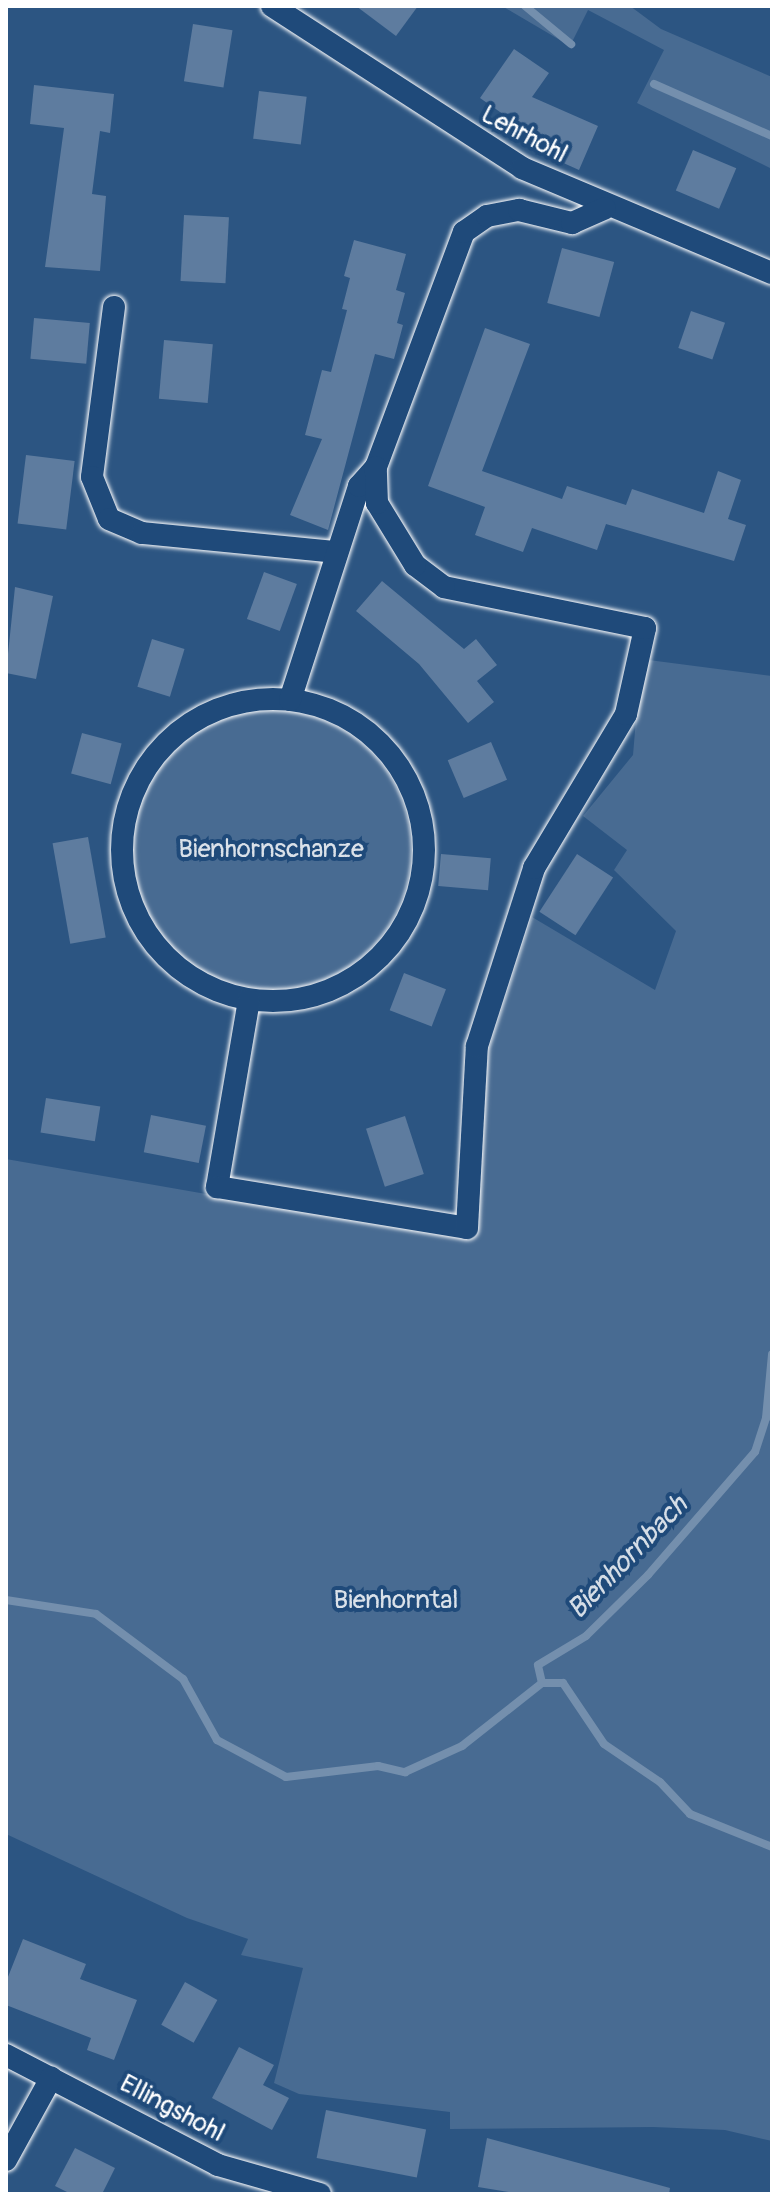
<!DOCTYPE html>
<style>
body{margin:0}
#map{position:relative;width:778px;height:2200px;overflow:hidden;background:#2c5582;font-family:Pangolin,sans-serif}
div>[style]{position:absolute}
[style*='--x']{left:calc(var(--x)*1px);top:calc(var(--y)*1px);width:calc(var(--w)*1px);rotate:calc(var(--a)*1deg)}
.green>*{inset:0;background:#486b92}
.round{border-radius:50%}
.stream>*{height:8px;margin:-4px;padding:0 4px;transform-origin:4px;border-radius:4px;background:#748fad}
.building>*{inset:0;background:#5e7c9f;transform-origin:0 0}
.roads{filter:drop-shadow(0 0 2px #fff) drop-shadow(0 0 2px #fff)}
.street>*{height:22px;margin:-11px;padding:0 11px;transform-origin:11px;border-radius:11px;background:#1f4a7a}
.street>.ring{margin:-11px;padding:0;box-sizing:content-box;background:none;border:22px solid #1f4a7a;border-radius:50%}
span{translate:-50% -50%;white-space:nowrap;text-align:center;line-height:1.15;-webkit-text-stroke:8px #1f4a7a;paint-order:stroke}
.street-label{font-size:26px;color:#fff}
.park-label{font-size:26px;color:#dae1e9}
.water-label{font-size:28px;color:#d5dde6;font-style:italic}
.frame{position:absolute;inset:0;border:8px solid #fff;pointer-events:none}
</style>
<div id="map">
<div class="green">
<i style="clip-path:polygon(502px 6px,630px 6px,661px 29px,772px 77px,772px 169px,637px 103px,664px 50px,588px 10px,570px 46px)"></i>
<i style="clip-path:polygon(641px 659px,772px 676px,772px 2141px,725px 2130px,653px 2127px,450px 2129px,450px 2112px,299px 2094px,274px 2083px,303px 1968px,241px 1955px,248px 1939px,187px 1918px,6px 1834px,6px 1159px,470px 1240px,489px 1049px,532px 917px,655px 990px,676px 931px,614px 870px,627px 850px,583px 816px,633px 755px)"></i>
<i class="round" style="left:131px;top:710px;width:280px;height:280px"></i>
</div>
<div class="stream">
<i style="--x:525;--y:6;--w:60;--a:39.6"></i>
<i style="--x:654;--y:84;--w:129;--a:23.8"></i>
<i style="--x:6;--y:1600;--w:91;--a:8.8"></i>
<i style="--x:96;--y:1614;--w:109;--a:36.8"></i>
<i style="--x:183;--y:1679;--w:70;--a:60.9"></i>
<i style="--x:217;--y:1740;--w:78;--a:28.2"></i>
<i style="--x:286;--y:1777;--w:93;--a:-6.8"></i>
<i style="--x:378;--y:1766;--w:28;--a:13"></i>
<i style="--x:405;--y:1772;--w:63;--a:-24.5"></i>
<i style="--x:462;--y:1746;--w:102;--a:-38.2"></i>
<i style="--x:542;--y:1683;--w:18;--a:-103"></i>
<i style="--x:538;--y:1665;--w:56;--a:-31.1"></i>
<i style="--x:586;--y:1636;--w:87;--a:-44.5"></i>
<i style="--x:648;--y:1575;--w:163;--a:-49"></i>
<i style="--x:755;--y:1452;--w:36;--a:-72"></i>
<i style="--x:766;--y:1418;--w:64;--a:-84.6"></i>
<i style="--x:542;--y:1683;--w:21;--a:0"></i>
<i style="--x:563;--y:1683;--w:73;--a:56.1"></i>
<i style="--x:604;--y:1744;--w:68;--a:34.2"></i>
<i style="--x:660;--y:1782;--w:44;--a:46.8"></i>
<i style="--x:690;--y:1814;--w:88;--a:21.9"></i>
</div>
<div class="building">
<i style="clip-path:polygon(356px 6px,418px 6px,396px 36px)"></i>
<i style="left:193px;top:24px;width:40px;height:58px;rotate:9deg"></i>
<i style="clip-path:polygon(514px 49px,549px 73px,532px 97px,598px 126px,579px 170px,539px 152px,543px 142px,480px 98px)"></i>
<i style="clip-path:polygon(34px 85px,114px 94px,110px 133px,100px 131px,92px 194px,106px 196px,100px 271px,45px 267px,64px 128px,30px 124px)"></i>
<i style="left:259px;top:91px;width:48px;height:48px;rotate:7deg"></i>
<i style="left:693px;top:150px;width:47px;height:44px;rotate:23deg"></i>
<i style="left:184px;top:215px;width:45px;height:66px;rotate:3deg"></i>
<i style="clip-path:polygon(354px 240px,406px 254px,396px 290px,405px 293px,397px 323px,403px 325px,394px 359px,375px 354px,328px 530px,290px 515px,322px 439px,305px 435px,322px 370px,331px 372px,347px 310px,342px 309px,350px 278px,344px 276px)"></i>
<i style="left:562px;top:248px;width:54px;height:57px;rotate:15deg"></i>
<i style="left:691px;top:311px;width:36px;height:39px;rotate:19deg"></i>
<i style="left:34px;top:318px;width:56px;height:41px;rotate:5deg"></i>
<i style="clip-path:polygon(485px 328px,530px 344px,482px 471px,562px 499px,567px 486px,626px 505px,632px 489px,704px 513px,718px 471px,741px 480px,728px 519px,746px 525px,734px 561px,606px 524px,597px 550px,532px 528px,523px 552px,475px 535px,485px 507px,428px 486px)"></i>
<i style="left:164px;top:340px;width:49px;height:59px;rotate:5deg"></i>
<i style="left:26px;top:455px;width:49px;height:69px;rotate:7deg"></i>
<i style="left:264px;top:572px;width:35px;height:50px;rotate:20deg"></i>
<i style="clip-path:polygon(382px 581px,464px 649px,476px 639px,497px 665px,477px 681px,494px 702px,468px 723px,419px 664px,356px 611px)"></i>
<i style="clip-path:polygon(15px 587px,53px 596px,36px 679px,6px 673px)"></i>
<i style="left:152px;top:639px;width:34px;height:50px;rotate:17deg"></i>
<i style="left:82px;top:733px;width:41px;height:42px;rotate:15deg"></i>
<i style="left:491px;top:742px;width:41px;height:47px;rotate:67deg"></i>
<i style="left:88px;top:837px;width:102px;height:36px;rotate:80deg"></i>
<i style="left:441px;top:854px;width:50px;height:32px;rotate:5deg"></i>
<i style="left:577px;top:854px;width:43px;height:69px;rotate:33deg"></i>
<i style="left:404px;top:973px;width:45px;height:40px;rotate:21deg"></i>
<i style="left:46px;top:1098px;width:55px;height:35px;rotate:9deg"></i>
<i style="left:151px;top:1115px;width:56px;height:38px;rotate:11deg"></i>
<i style="left:405px;top:1116px;width:61px;height:41px;rotate:72deg"></i>
<i style="clip-path:polygon(23px 1939px,86px 1964px,80px 1979px,137px 2000px,114px 2060px,87px 2050px,91px 2038px,6px 2005px,6px 1982px)"></i>
<i style="left:185px;top:1982px;width:37px;height:49px;rotate:29deg"></i>
<i style="clip-path:polygon(239px 2047px,274px 2065px,263px 2085px,289px 2098px,272px 2130px,212px 2098px)"></i>
<i style="left:326px;top:2110px;width:102px;height:49px;rotate:11deg"></i>
<i style="clip-path:polygon(487px 2138px,670px 2188px,669px 2194px,520px 2194px,478px 2187px)"></i>
<i style="clip-path:polygon(75px 2148px,115px 2168px,102px 2194px,71px 2194px,55px 2186px)"></i>
</div>
<div class="roads">
<div class="street">
<i style="--x:272;--y:6;--w:298;--a:32.9"></i>
<i style="--x:522;--y:168;--w:271;--a:22.8"></i>
<i style="--x:114;--y:307;--w:171;--a:97.4"></i>
<i style="--x:92;--y:477;--w:45;--a:68"></i>
<i style="--x:109;--y:519;--w:36;--a:23"></i>
<i style="--x:142;--y:533;--w:195;--a:5.6"></i>
<i class="ring" style="left:122px;top:699px;width:280px;height:280px"></i>
<i style="--x:290;--y:700;--w:225;--a:-72.1"></i>
<i style="--x:359;--y:486;--w:25;--a:-48"></i>
<i style="--x:376;--y:467;--w:251;--a:-69.5"></i>
<i style="--x:464;--y:232;--w:28;--a:-35"></i>
<i style="--x:487;--y:216;--w:33;--a:-11"></i>
<i style="--x:519;--y:210;--w:55;--a:13.8"></i>
<i style="--x:572;--y:223;--w:36;--a:-24"></i>
<i style="--x:249;--y:1000;--w:190;--a:99.7"></i>
<i style="--x:217;--y:1187;--w:253;--a:9.3"></i>
<i style="--x:467;--y:1228;--w:182;--a:-86.9"></i>
<i style="--x:477;--y:1046;--w:187;--a:-72.2"></i>
<i style="--x:534;--y:868;--w:179;--a:-59.1"></i>
<i style="--x:626;--y:714;--w:88;--a:-77.5"></i>
<i style="--x:645;--y:628;--w:205;--a:-168.5"></i>
<i style="--x:444;--y:587;--w:36;--a:-143"></i>
<i style="--x:415;--y:565;--w:73;--a:-121.5"></i>
<i style="--x:377;--y:503;--w:36;--a:-92"></i>
<i style="--x:6;--y:2055;--w:239;--a:27.4"></i>
<i style="--x:218;--y:2165;--w:106;--a:15.9"></i>
<i style="--x:6;--y:2160;--w:94;--a:-61.2"></i>
</div>
</div>
<div class="street-label">
<span style="left:524px;top:135px;rotate:28deg">Lehrhohl</span>
<span style="left:172px;top:2109px;rotate:28deg">Ellingshohl</span>
</div>
<div class="park-label">
<span style="left:271px;top:850px">Bienhornschanze</span>
<span style="left:396px;top:1601px">Bienhorntal</span>
</div>
<div class="water-label">
<span style="left:628px;top:1558px;rotate:-46deg">Bienhornbach</span>
</div>
<div class="frame"></div>
</div>
